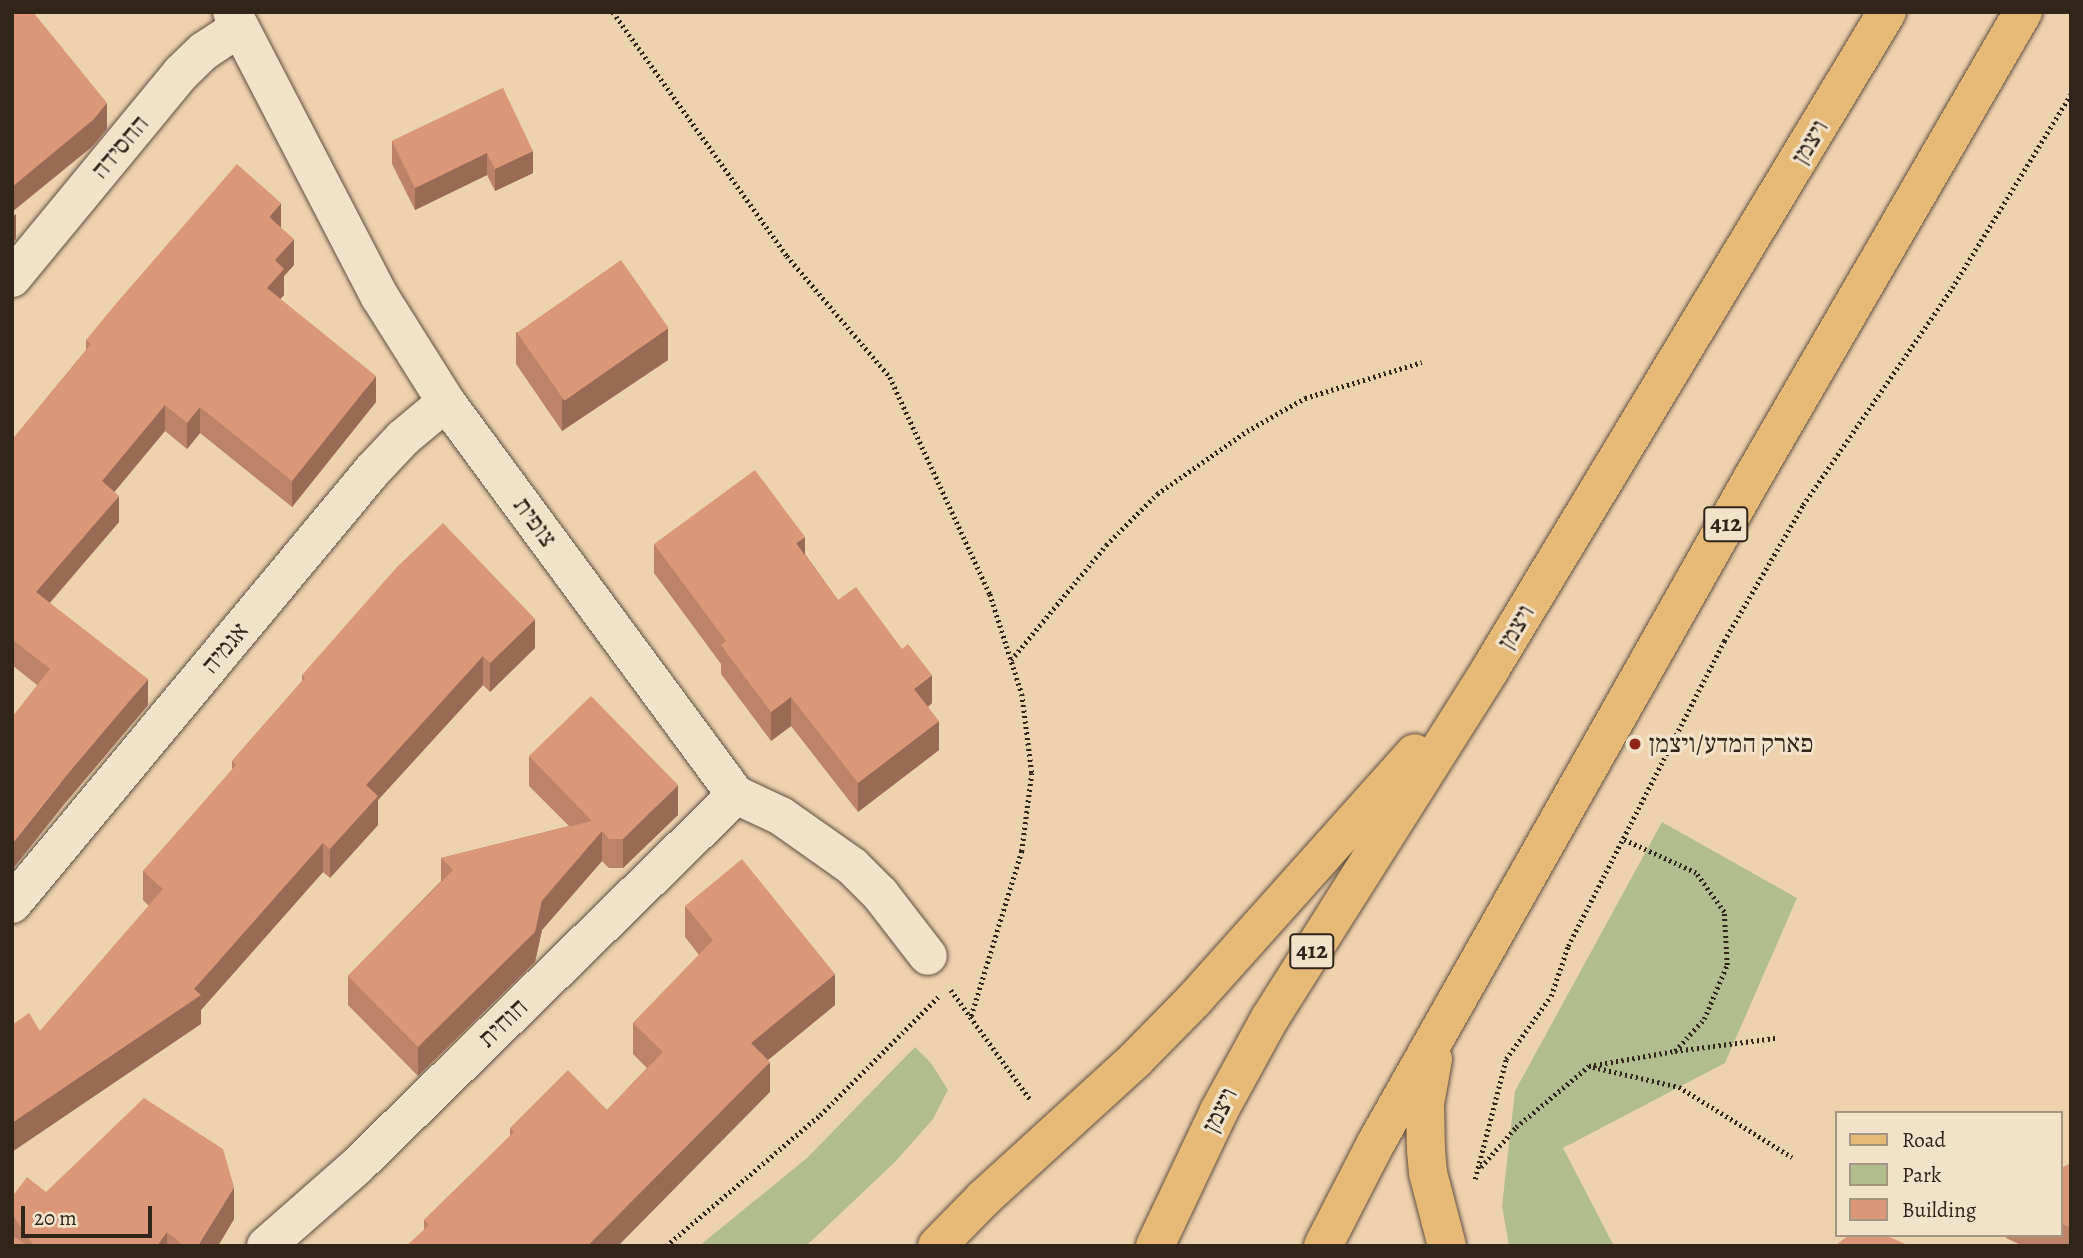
<!DOCTYPE html>
<meta charset="utf-8">
<style>
body{margin:0}
#map{position:relative;width:2083px;height:1258px;overflow:hidden;background:#edd2ae;font-family:Alegreya,"Frank Ruhl Libre",serif}
div>[style]{position:absolute}
[style*='--x']{left:calc(var(--x)*1px);top:calc(var(--y)*1px);width:calc(var(--w)*1px);rotate:calc(var(--a)*1deg)}
.green>*{inset:0;background:#b2bd8f}
.path>*{height:4.5px;margin-top:-2.25px;transform-origin:0;background:repeating-linear-gradient(90deg,#31251a 0 2px,transparent 0 5.5px)}
.roads{filter:drop-shadow(0 0 2px #60503f) drop-shadow(0 0 2px #60503f)}
.minor>*{height:38px;margin:-19px;padding:0 19px;transform-origin:19px;border-radius:19px;background:#f3e2ca}
.major>*{height:38px;margin:-19px;padding:0 19px;transform-origin:19px;border-radius:19px;background:#e6b977}
.wall>*{inset:0;background:#bc8368}
.shaded-wall>*{inset:0;background:#996a55}
.building>*{inset:0;background:#db9879;transform-origin:0 0}
.dots>*{width:19px;height:19px;translate:-50% -50%;box-sizing:border-box;border:4px solid #f3e2ca;border-radius:50%}
span{translate:-50% -50%;white-space:nowrap;text-align:center;line-height:1.15;-webkit-text-stroke:6px #f3e2ca;paint-order:stroke}
.shield-label span{padding:2px 5px;background:#f3e2ca;border:2px solid;border-radius:5px;-webkit-text-stroke-width:0}
.shield-label{font-size:24px;color:#31251a;font-weight:700}
.street-label{font-size:26px;color:#31251a}
.poi-label{font-size:26px;color:#31251a}
.left{translate:0 -50%;text-align:left}
.frame{position:absolute;inset:0;border:14px solid #31251a;pointer-events:none}
.legend{position:absolute;left:1835px;top:1111px;width:228px;height:126px;box-sizing:border-box;background:#f3e2ca;border:2px solid #a59684;margin:0;padding:9px 12px;list-style:none;font-size:21px;color:#31251a}
.legend li{display:flex;align-items:center;gap:14px;height:35px}
.legend b{width:35px;border:2px solid #a59684}
.scale{position:absolute;left:21px;top:1206px;width:131px;height:32px;box-sizing:border-box;border:4px solid #31251a;border-top:0;padding-left:9px;font-size:21px;line-height:24px;white-space:nowrap;color:#31251a;-webkit-text-stroke:5px #f3e2ca;paint-order:stroke}
</style>
<div id="map">
<div class="green">
<i style="clip-path:polygon(1662px 822px,1797px 898px,1725px 1063px,1563px 1148px,1614px 1246px,1509px 1246px,1502px 1206px,1515px 1091px)"></i>
<i style="clip-path:polygon(915px 1047px,931px 1063px,948px 1090px,933px 1119px,895px 1162px,806px 1246px,699px 1246px,807px 1158px)"></i>
</div>
<div class="path">
<i style="--x:613;--y:12;--w:300;--a:54.5"></i>
<i style="--x:787;--y:256;--w:159;--a:49.6"></i>
<i style="--x:890;--y:377;--w:239;--a:65.3"></i>
<i style="--x:990;--y:594;--w:105;--a:72.3"></i>
<i style="--x:1022;--y:694;--w:80;--a:82.8"></i>
<i style="--x:1032;--y:773;--w:79;--a:97.3"></i>
<i style="--x:1022;--y:851;--w:175;--a:107"></i>
<i style="--x:1011;--y:660;--w:149;--a:-50.4"></i>
<i style="--x:1106;--y:545;--w:72;--a:-45"></i>
<i style="--x:1157;--y:494;--w:110;--a:-35"></i>
<i style="--x:1247;--y:431;--w:67;--a:-29.6"></i>
<i style="--x:1305;--y:398;--w:122;--a:-17.1"></i>
<i style="--x:951;--y:990;--w:135;--a:54.1"></i>
<i style="--x:1675;--y:1051;--w:101;--a:-7.4"></i>
<i style="--x:1593;--y:1067;--w:88;--a:13.1"></i>
<i style="--x:1679;--y:1087;--w:133;--a:31.8"></i>
<i style="--x:1481;--y:1167;--w:53;--a:-48.8"></i>
<i style="--x:1516;--y:1127;--w:95;--a:-39.9"></i>
<i style="--x:1589;--y:1066;--w:87;--a:-9.9"></i>
<i style="--x:1675;--y:1051;--w:43;--a:-47.8"></i>
<i style="--x:1704;--y:1019;--w:59;--a:-66.9"></i>
<i style="--x:1727;--y:965;--w:53;--a:-93.2"></i>
<i style="--x:1724;--y:912;--w:48;--a:-125.7"></i>
<i style="--x:1696;--y:873;--w:81;--a:-155.3"></i>
<i style="--x:1475;--y:1179;--w:124;--a:-75.5"></i>
<i style="--x:1506;--y:1059;--w:77;--a:-54.5"></i>
<i style="--x:1551;--y:996;--w:53;--a:-71.2"></i>
<i style="--x:1568;--y:946;--w:343;--a:-62.9"></i>
<i style="--x:1724;--y:641;--w:157;--a:-59.8"></i>
<i style="--x:1803;--y:505;--w:263;--a:-55.5"></i>
<i style="--x:1952;--y:288;--w:228;--a:-58.5"></i>
<i style="--x:666;--y:1246;--w:202;--a:-40.4"></i>
<i style="--x:820;--y:1115;--w:168;--a:-45"></i>
</div>
<div class="roads">
<div class="minor">
<i style="--x:232;--y:12;--w:321;--a:62.6"></i>
<i style="--x:380;--y:297;--w:124;--a:57.8"></i>
<i style="--x:446;--y:402;--w:488;--a:53.6"></i>
<i style="--x:736;--y:795;--w:50;--a:25"></i>
<i style="--x:781;--y:816;--w:87;--a:35.2"></i>
<i style="--x:852;--y:866;--w:40;--a:45"></i>
<i style="--x:880;--y:894;--w:78;--a:52.3"></i>
<i style="--x:12;--y:278;--w:266;--a:-50.5"></i>
<i style="--x:181;--y:73;--w:32;--a:-44"></i>
<i style="--x:204;--y:51;--w:42;--a:-33.3"></i>
<i style="--x:12;--y:904;--w:563;--a:-50.26"></i>
<i style="--x:372;--y:471;--w:45;--a:-46.8"></i>
<i style="--x:403;--y:438;--w:56;--a:-39.9"></i>
<i style="--x:266;--y:1246;--w:120;--a:-41.3"></i>
<i style="--x:356;--y:1167;--w:532;--a:-44.39"></i>
</div>
<div class="major">
<i style="--x:1433;--y:1059;--w:46;--a:100.1"></i>
<i style="--x:1425;--y:1104;--w:46;--a:88.8"></i>
<i style="--x:1426;--y:1150;--w:23;--a:85"></i>
<i style="--x:1428;--y:1173;--w:75;--a:75.4"></i>
<i style="--x:937;--y:1246;--w:67;--a:-45.6"></i>
<i style="--x:984;--y:1198;--w:205;--a:-42.4"></i>
<i style="--x:1135;--y:1060;--w:84;--a:-45.5"></i>
<i style="--x:1194;--y:1000;--w:331;--a:-48.2"></i>
<i style="--x:1155;--y:1246;--w:149;--a:-64.6"></i>
<i style="--x:1219;--y:1111;--w:106;--a:-61.3"></i>
<i style="--x:1270;--y:1018;--w:414;--a:-57.7"></i>
<i style="--x:1491;--y:668;--w:766;--a:-58.88"></i>
<i style="--x:1323;--y:1246;--w:116;--a:-62.8"></i>
<i style="--x:1376;--y:1143;--w:765;--a:-60.49"></i>
<i style="--x:1753;--y:477;--w:538;--a:-59.86"></i>
</div>
</div>
<div class="wall">
<i style="clip-path:polygon(503px 88px,533px 173px,495px 191px,487px 175px,415px 210px,392px 164px,392px 141px)"></i>
<i style="clip-path:polygon(281px 228px,294px 265px,284px 276px,284px 295px,280px 299px,376px 402px,292px 507px,200px 433px,187px 449px,165px 431px,114px 491px,119px 522px,50px 603px,148px 705px,66px 802px,37px 685px,12px 665px,12px 440px,86px 350px,86px 340px)"></i>
<i style="clip-path:polygon(516px 332px,668px 360px,562px 431px,516px 364px)"></i>
<i style="clip-path:polygon(654px 544px,805px 554px,838px 600px,932px 703px,928px 707px,939px 750px,858px 812px,791px 726px,771px 741px,721px 674px,721px 664px,654px 573px)"></i>
<i style="clip-path:polygon(535px 648px,490px 692px,483px 685px,378px 800px,378px 825px,330px 878px,323px 872px,201px 1010px,201px 1024px,40px 1031px,149px 906px,143px 900px,143px 871px,232px 770px,232px 761px,302px 681px,302px 675px)"></i>
<i style="clip-path:polygon(529px 756px,678px 815px,623px 868px,609px 868px,602px 861px,542px 930px,535px 962px,418px 1076px,348px 1005px,348px 976px,441px 881px,441px 858px,569px 826px,529px 786px)"></i>
<i style="clip-path:polygon(685px 906px,835px 1005px,768px 1060px,770px 1092px,424px 1230px,424px 1220px,510px 1136px,510px 1128px,607px 1110px,647px 1068px,633px 1054px,633px 1023px,699px 955px,685px 937px)"></i>
<i style="clip-path:polygon(2071px 1163px,2071px 1246px,2023px 1246px,2006px 1238px,2006px 1235px,2060px 1235px,2060px 1169px)"></i>
<i style="clip-path:polygon(46px 1192px,234px 1219px,218px 1246px,12px 1246px,12px 1197px)"></i>
</div>
<div class="shaded-wall">
<i style="clip-path:polygon(107px 103px,107px 129px,93px 146px,12px 212px,12px 187px)"></i>
<i style="clip-path:polygon(533px 151px,533px 173px,495px 191px,495px 169px)"></i>
<i style="clip-path:polygon(487px 153px,487px 175px,415px 210px,415px 188px)"></i>
<i style="clip-path:polygon(281px 203px,281px 229px,269px 217px)"></i>
<i style="clip-path:polygon(16px 214px,16px 239px,12px 243px,12px 217px)"></i>
<i style="clip-path:polygon(294px 239px,294px 265px,284px 276px,284px 295px,267px 314px,267px 288px,275px 260px)"></i>
<i style="clip-path:polygon(668px 328px,668px 360px,562px 431px,562px 400px)"></i>
<i style="clip-path:polygon(376px 376px,376px 402px,292px 507px,292px 481px)"></i>
<i style="clip-path:polygon(165px 405px,165px 431px,102px 507px,102px 481px)"></i>
<i style="clip-path:polygon(200px 407px,200px 433px,187px 449px,187px 423px)"></i>
<i style="clip-path:polygon(119px 496px,119px 522px,36px 618px,36px 592px)"></i>
<i style="clip-path:polygon(805px 537px,805px 566px,796px 543px)"></i>
<i style="clip-path:polygon(535px 619px,535px 648px,490px 692px,490px 663px)"></i>
<i style="clip-path:polygon(483px 656px,483px 685px,378px 800px,378px 825px,330px 878px,330px 849px,366px 785px)"></i>
<i style="clip-path:polygon(932px 675px,932px 703px,914px 718px,914px 689px)"></i>
<i style="clip-path:polygon(148px 679px,148px 705px,66px 802px,12px 870px,12px 844px,66px 776px)"></i>
<i style="clip-path:polygon(791px 697px,791px 726px,771px 741px,771px 712px)"></i>
<i style="clip-path:polygon(939px 721px,939px 750px,858px 812px,858px 783px)"></i>
<i style="clip-path:polygon(678px 785px,678px 815px,623px 868px,623px 839px)"></i>
<i style="clip-path:polygon(602px 831px,602px 861px,542px 930px,535px 962px,418px 1076px,418px 1047px)"></i>
<i style="clip-path:polygon(323px 843px,323px 872px,201px 1010px,201px 1024px,12px 1152px,12px 1123px,194px 989px)"></i>
<i style="clip-path:polygon(835px 974px,835px 1005px,751px 1074px,751px 1043px)"></i>
<i style="clip-path:polygon(770px 1062px,770px 1092px,618px 1246px,587px 1246px)"></i>
<i style="clip-path:polygon(234px 1187px,234px 1219px,218px 1246px,198px 1246px)"></i>
<i style="clip-path:polygon(167px 1232px,167px 1246px,157px 1246px)"></i>
</div>
<div class="building">
<i style="clip-path:polygon(16px 12px,33px 12px,107px 103px,93px 120px,12px 187px,12px 15px)"></i>
<i style="clip-path:polygon(503px 88px,533px 151px,495px 169px,487px 153px,415px 188px,392px 141px)"></i>
<i style="clip-path:polygon(237px 164px,281px 203px,269px 217px,294px 239px,275px 260px,284px 269px,267px 288px,376px 376px,292px 481px,200px 407px,187px 423px,165px 405px,102px 481px,119px 496px,36px 592px,148px 679px,66px 776px,12px 844px,12px 717px,50px 669px,12px 639px,12px 440px,91px 344px,86px 340px,114px 306px)"></i>
<i style="left:621px;top:260px;width:83px;height:127px;rotate:55deg"></i>
<i style="clip-path:polygon(755px 470px,805px 537px,796px 543px,838px 600px,856px 587px,902px 649px,908px 644px,932px 675px,914px 689px,939px 721px,858px 783px,791px 697px,771px 712px,721px 645px,726px 641px,654px 544px)"></i>
<i style="clip-path:polygon(443px 523px,535px 619px,490px 663px,483px 656px,366px 785px,378px 796px,330px 849px,323px 843px,194px 989px,201px 995px,12px 1123px,12px 1025px,29px 1013px,40px 1031px,163px 889px,143px 871px,236px 765px,232px 761px,305px 678px,302px 675px,397px 567px)"></i>
<i style="clip-path:polygon(591px 696px,678px 785px,623px 839px,609px 839px,602px 831px,542px 900px,535px 932px,418px 1047px,348px 976px,453px 870px,441px 858px,592px 821px,529px 756px)"></i>
<i style="clip-path:polygon(742px 859px,835px 974px,751px 1043px,770px 1062px,587px 1246px,406px 1246px,429px 1225px,424px 1220px,514px 1132px,510px 1128px,568px 1070px,607px 1110px,663px 1052px,633px 1023px,713px 940px,685px 906px)"></i>
<i style="clip-path:polygon(144px 1098px,223px 1149px,234px 1187px,198px 1246px,184px 1246px,167px 1232px,157px 1246px,34px 1246px,12px 1214px,12px 1197px,27px 1177px,46px 1192px)"></i>
<i style="clip-path:polygon(2071px 1163px,2071px 1228px,2060px 1223px,2060px 1169px)"></i>
<i style="clip-path:polygon(12px 1235px,28px 1246px,12px 1246px)"></i>
<i style="clip-path:polygon(1849px 1235px,1885px 1235px,1910px 1246px,1835px 1246px)"></i>
</div>
<div class="dots">
<i style="left:1635px;top:744px;background:#8f2418"></i>
</div>
<div class="shield-label">
<span style="left:1726px;top:524px">412</span>
<span style="left:1312px;top:951px">412</span>
</div>
<div class="street-label">
<span style="left:1810px;top:142px;rotate:-59deg">ויצמן</span>
<span style="left:120px;top:147px;rotate:-50deg">החסידה</span>
<span style="left:535px;top:522px;rotate:54deg">צופית</span>
<span style="left:1516px;top:627px;rotate:-59deg">ויצמן</span>
<span style="left:225px;top:648px;rotate:-50deg">אגמיה</span>
<span style="left:503px;top:1023px;rotate:-44deg">חוחית</span>
<span style="left:1220px;top:1110px;rotate:-63deg">ויצמן</span>
</div>
<div class="poi-label">
<span class="left" style="left:1649px;top:744px">פארק המדע/ויצמן</span>
</div>
<div class="frame"></div>
<ul class="legend">
<li><b style="height:9px;background:#e6b977"></b>Road</li>
<li><b style="height:19px;background:#b2bd8f"></b>Park</li>
<li><b style="height:19px;background:#db9879"></b>Building</li>
</ul>
<div class="scale">20 m</div>
</div>
